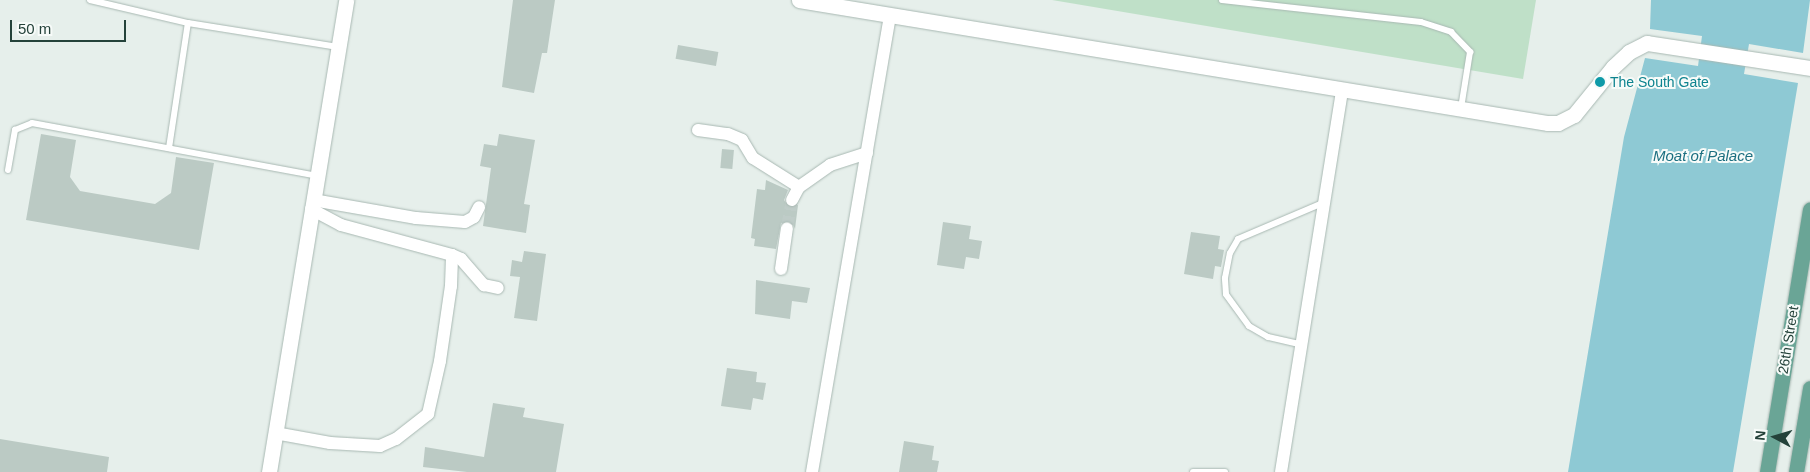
<!DOCTYPE html>
<style>
body{margin:0}
#map{position:relative;width:1810px;height:472px;overflow:hidden;background:#e6efeb;font-family:Helvetica,sans-serif}
div>[style]{position:absolute}
[style*='--x']{left:calc(var(--x)*1px);top:calc(var(--y)*1px);width:calc(var(--w)*1px);rotate:calc(var(--a)*1deg)}
.green>*{inset:0;background:#bfe0c8}
.water>*{inset:0;background:#8ec9d4}
.building>*{inset:0;background:#bbcac4;transform-origin:0 0}
.minor-tunnel>*{height:12px;margin-top:-6px;transform-origin:0;background:repeating-linear-gradient(90deg,#bfccc8 0 12px,transparent 0 18px)}
.roads{filter:drop-shadow(0 0 1px #a8b8b2) drop-shadow(0 0 1px #a8b8b2)}
.service>*{height:6px;margin:-3px;padding:0 3px;transform-origin:3px;border-radius:3px;background:#fff}
.minor>*{height:12px;margin:-6px;padding:0 6px;transform-origin:6px;border-radius:6px;background:#fff}
.tertiary>*{height:15px;margin:-7.5px;padding:0 7.5px;transform-origin:7.5px;border-radius:7.5px;background:#fff}
.primary>*{height:15px;margin:-7.5px;padding:0 7.5px;transform-origin:7.5px;border-radius:7.5px;background:#6aa596}
.dots>*{width:14px;height:14px;translate:-50% -50%;box-sizing:border-box;border:2px solid #f7fbf9;border-radius:50%}
span{translate:-50% -50%;white-space:nowrap;text-align:center;line-height:1.15;-webkit-text-stroke:4px #f7fbf9;paint-order:stroke}
.culture-label{font-size:14px;color:#0d838f}
.left{translate:0 -50%;text-align:left}
.street-label{font-size:14px;color:#24423a}
.water-label{font-size:15px;color:#1c6f80;font-style:italic}
.north{position:absolute;left:1750px;top:412px;width:50px;height:50px;-webkit-text-stroke:4px #f7fbf9;paint-order:stroke;rotate:276deg;font-size:14px;font-weight:700;line-height:20px;text-align:center;color:#24423a}
.north::after{content:'';display:block;margin:auto;width:18px;height:22px;background:#24423a;clip-path:polygon(50% 0,100% 100%,50% 72%,0 100%)}
.scale{position:absolute;left:10px;top:20px;width:116px;height:22px;box-sizing:border-box;border:2px solid #24423a;border-top:0;padding-left:6px;font-size:15px;line-height:18px;white-space:nowrap;color:#24423a;-webkit-text-stroke:4px #f7fbf9;paint-order:stroke}
</style>
<div id="map">
<div class="green">
<i style="clip-path:polygon(1052px 0,1536px 0,1523px 79px)"></i>
</div>
<div class="water">
<i style="clip-path:polygon(1651px 0,1810px 0,1803px 53px,1749px 44px,1744px 74px,1798px 83px,1733px 472px,1568px 472px,1624px 137px,1645px 58px,1698px 66px,1702px 36px,1650px 29px)"></i>
</div>
<div class="building">
<i style="clip-path:polygon(513px 0,555px 0,547px 53px,542px 53px,534px 93px,502px 87px)"></i>
<i style="left:678px;top:45px;width:41px;height:14px;rotate:10deg"></i>
<i style="clip-path:polygon(41px 134px,76px 140px,70px 177px,80px 191px,155px 204px,171px 193px,176px 157px,214px 163px,199px 250px,26px 220px)"></i>
<i style="clip-path:polygon(499px 134px,535px 140px,524px 204px,530px 205px,526px 233px,483px 226px,491px 168px,480px 166px,484px 144px,497px 146px)"></i>
<i style="left:722px;top:149px;width:12px;height:19px;rotate:5deg"></i>
<i style="clip-path:polygon(766px 180px,788px 190px,784px 200px,788px 207px,798px 205px,795px 229px,792px 221px,781px 223px,776px 249px,754px 246px,755px 239px,751px 238px,757px 189px,765px 190px)"></i>
<i style="clip-path:polygon(943px 222px,971px 226px,969px 239px,982px 241px,979px 259px,966px 257px,964px 269px,937px 265px)"></i>
<i style="clip-path:polygon(1191px 232px,1220px 236px,1218px 249px,1224px 250px,1221px 267px,1215px 266px,1213px 279px,1184px 274px)"></i>
<i style="clip-path:polygon(524px 251px,546px 254px,537px 321px,514px 318px,520px 277px,510px 276px,512px 260px,522px 262px)"></i>
<i style="clip-path:polygon(756px 280px,810px 288px,807px 303px,792px 301px,790px 319px,755px 314px)"></i>
<i style="clip-path:polygon(727px 368px,757px 372px,756px 382px,766px 383px,763px 400px,753px 398px,751px 410px,721px 406px)"></i>
<i style="clip-path:polygon(493px 403px,525px 408px,523px 417px,564px 424px,556px 472px,467px 472px,423px 467px,425px 447px,484px 457px)"></i>
<i style="clip-path:polygon(0 439px,109px 457px,107px 472px,0 472px)"></i>
<i style="clip-path:polygon(904px 441px,934px 446px,932px 460px,939px 461px,937px 472px,899px 472px)"></i>
</div>
<div class="minor-tunnel">
<i style="--x:787;--y:228;--w:28;--a:-80"></i>
</div>
<div class="roads">
<div class="service">
<i style="--x:90;--y:0;--w:101;--a:13.2"></i>
<i style="--x:188;--y:23;--w:152;--a:9.1"></i>
<i style="--x:1222;--y:0;--w:200;--a:6.3"></i>
<i style="--x:1421;--y:22;--w:32;--a:18"></i>
<i style="--x:1451;--y:32;--w:28;--a:46"></i>
<i style="--x:1470;--y:52;--w:57;--a:99.1"></i>
<i style="--x:169;--y:148;--w:126;--a:-81.4"></i>
<i style="--x:8;--y:170;--w:41;--a:-80.1"></i>
<i style="--x:15;--y:130;--w:18;--a:-22"></i>
<i style="--x:32;--y:123;--w:290;--a:10.5"></i>
<i style="--x:1299;--y:344;--w:32;--a:-167"></i>
<i style="--x:1268;--y:337;--w:22;--a:-150"></i>
<i style="--x:1249;--y:326;--w:39;--a:-126"></i>
<i style="--x:1226;--y:294;--w:16;--a:-94"></i>
<i style="--x:1225;--y:278;--w:25;--a:-79"></i>
<i style="--x:1230;--y:253;--w:16;--a:-60"></i>
<i style="--x:1238;--y:239;--w:92;--a:-23"></i>
<i style="--x:1193;--y:472;--w:32;--a:0"></i>
</div>
<div class="minor">
<i style="--x:698;--y:130;--w:30;--a:8"></i>
<i style="--x:728;--y:134;--w:15;--a:23"></i>
<i style="--x:742;--y:140;--w:21;--a:59"></i>
<i style="--x:753;--y:158;--w:54;--a:32.2"></i>
<i style="--x:313;--y:200;--w:105;--a:9.9"></i>
<i style="--x:416;--y:218;--w:49;--a:4.7"></i>
<i style="--x:465;--y:222;--w:10;--a:-29"></i>
<i style="--x:474;--y:217;--w:11;--a:-63"></i>
<i style="--x:792;--y:200;--w:15;--a:-62"></i>
<i style="--x:799;--y:187;--w:38;--a:-35"></i>
<i style="--x:830;--y:165;--w:39;--a:-18"></i>
<i style="--x:452;--y:255;--w:10;--a:24"></i>
<i style="--x:461;--y:259;--w:35;--a:49"></i>
<i style="--x:484;--y:285;--w:14;--a:12"></i>
<i style="--x:781;--y:269;--w:41;--a:-81.7"></i>
<i style="--x:275;--y:433;--w:56;--a:10.3"></i>
<i style="--x:330;--y:443;--w:50;--a:3.4"></i>
<i style="--x:380;--y:446;--w:17;--a:-24"></i>
<i style="--x:396;--y:439;--w:41;--a:-38"></i>
<i style="--x:428;--y:414;--w:54;--a:-77.2"></i>
<i style="--x:440;--y:361;--w:76;--a:-81.7"></i>
<i style="--x:451;--y:286;--w:31;--a:-88"></i>
<i style="--x:452;--y:255;--w:115;--a:-164.9"></i>
<i style="--x:341;--y:225;--w:34;--a:-152"></i>
<i style="--x:812;--y:472;--w:464;--a:-80.3"></i>
<i style="--x:1281;--y:472;--w:387;--a:-80.9"></i>
</div>
<div class="tertiary">
<i style="--x:799;--y:0;--w:759;--a:9.33"></i>
<i style="--x:1548;--y:123;--w:10;--a:0"></i>
<i style="--x:1558;--y:123;--w:18;--a:-27"></i>
<i style="--x:1574;--y:115;--w:62;--a:-50.9"></i>
<i style="--x:1613;--y:67;--w:22;--a:-43"></i>
<i style="--x:1629;--y:52;--w:20;--a:-27"></i>
<i style="--x:1647;--y:43;--w:165;--a:8.7"></i>
<i style="--x:269;--y:472;--w:478;--a:-80.7"></i>
</div>
<div class="primary">
<i style="--x:1767;--y:472;--w:266;--a:-80.7"></i>
<i style="--x:1796;--y:472;--w:85;--a:-80.5"></i>
</div>
</div>
<div class="dots">
<i style="left:1600px;top:82px;background:#0f9aa8"></i>
</div>
<div class="culture-label">
<span class="left" style="left:1610px;top:82px">The South Gate</span>
</div>
<div class="street-label">
<span style="left:1788px;top:340px;rotate:-81deg">26th Street</span>
</div>
<div class="water-label">
<span style="left:1703px;top:156px">Moat of Palace</span>
</div>
<div class="north">N</div>
<div class="scale">50 m</div>
</div>
